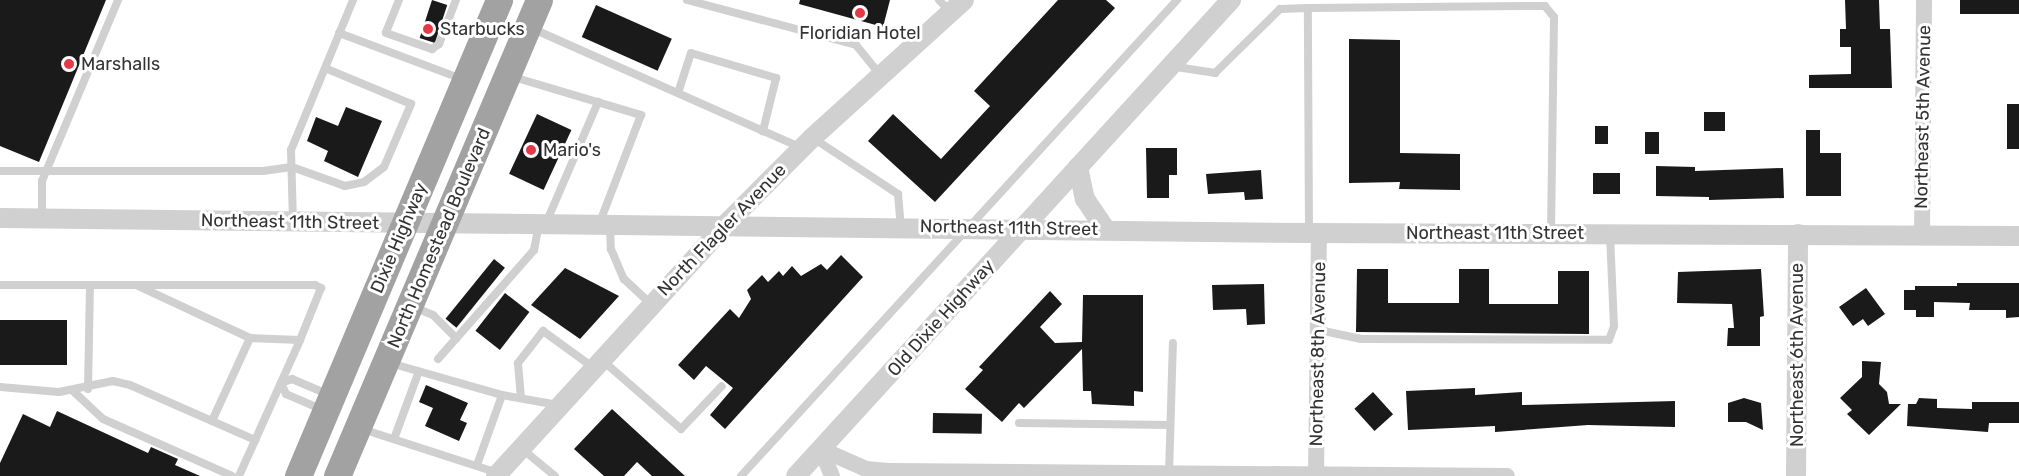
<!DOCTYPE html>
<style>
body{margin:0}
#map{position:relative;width:2019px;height:476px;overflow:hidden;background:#fff;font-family:Rubik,sans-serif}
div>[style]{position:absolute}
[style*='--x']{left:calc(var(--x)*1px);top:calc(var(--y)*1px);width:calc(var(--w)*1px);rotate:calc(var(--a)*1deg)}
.building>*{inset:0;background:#1a1a1a;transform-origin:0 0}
.service>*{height:8px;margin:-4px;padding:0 4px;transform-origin:4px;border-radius:4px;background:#d0d0d0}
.minor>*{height:16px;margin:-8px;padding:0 8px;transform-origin:8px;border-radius:8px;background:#d0d0d0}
.tertiary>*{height:20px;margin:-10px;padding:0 10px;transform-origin:10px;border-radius:10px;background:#d0d0d0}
.trunk>*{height:27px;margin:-13.5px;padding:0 13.5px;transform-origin:13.5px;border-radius:13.5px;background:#a2a2a2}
.dots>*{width:16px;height:16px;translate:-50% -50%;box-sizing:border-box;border:3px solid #fff;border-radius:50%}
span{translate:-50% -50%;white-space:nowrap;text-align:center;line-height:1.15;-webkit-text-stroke:6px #fff;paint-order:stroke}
.poi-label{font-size:18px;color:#333}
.left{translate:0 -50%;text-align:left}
.street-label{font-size:18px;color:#333}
</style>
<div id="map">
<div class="building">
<i style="clip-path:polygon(0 0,106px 0,39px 162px,0 146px)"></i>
<i style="left:432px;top:0;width:16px;height:40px;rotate:18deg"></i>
<i style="clip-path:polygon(800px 0,890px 0,883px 27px,799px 4px)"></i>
<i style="clip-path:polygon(1058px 0,1106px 0,1115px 8px,935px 202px,868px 141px,893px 114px,941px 159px,990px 106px,974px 91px)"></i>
<i style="clip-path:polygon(1845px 0,1879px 0,1880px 29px,1890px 29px,1892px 88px,1809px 88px,1809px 75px,1851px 74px,1851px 47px,1840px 47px,1840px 29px,1846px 29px)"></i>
<i style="left:1960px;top:0;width:59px;height:14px"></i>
<i style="left:596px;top:5px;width:83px;height:35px;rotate:24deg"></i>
<i style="clip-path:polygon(1349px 39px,1400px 40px,1400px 153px,1460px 154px,1460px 190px,1399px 189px,1400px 182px,1349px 183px)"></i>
<i style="left:2007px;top:104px;width:12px;height:45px"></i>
<i style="clip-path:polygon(346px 107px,382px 121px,358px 177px,324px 161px,328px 151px,307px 141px,316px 117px,338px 126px)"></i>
<i style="left:1704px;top:112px;width:21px;height:19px"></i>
<i style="left:537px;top:114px;width:38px;height:66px;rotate:25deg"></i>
<i style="left:1595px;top:126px;width:13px;height:18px"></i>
<i style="clip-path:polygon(1806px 130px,1820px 130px,1820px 153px,1841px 153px,1841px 196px,1806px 196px)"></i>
<i style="left:1645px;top:132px;width:14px;height:22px"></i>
<i style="clip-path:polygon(1146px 148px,1177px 148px,1177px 175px,1169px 175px,1169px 198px,1147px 198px)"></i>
<i style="clip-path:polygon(1656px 166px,1695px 167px,1695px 171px,1783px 168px,1784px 198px,1709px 200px,1709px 197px,1656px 196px)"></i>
<i style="clip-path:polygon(1261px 170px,1263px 199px,1245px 200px,1244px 192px,1208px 194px,1206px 174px)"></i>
<i style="left:1593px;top:173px;width:27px;height:21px"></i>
<i style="clip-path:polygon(841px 255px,863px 277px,725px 429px,710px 415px,733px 388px,706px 366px,694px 380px,678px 365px,730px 309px,739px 318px,751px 299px,747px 290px,762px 275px,768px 282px,779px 271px,783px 276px,792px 266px,801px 276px,821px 264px,827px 270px)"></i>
<i style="left:494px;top:259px;width:14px;height:77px;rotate:39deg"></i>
<i style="clip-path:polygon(565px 268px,619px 296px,580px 339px,531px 305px)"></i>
<i style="clip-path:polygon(1357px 269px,1388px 269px,1388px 303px,1459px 303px,1459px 269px,1489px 269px,1489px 304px,1558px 304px,1558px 271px,1589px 271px,1589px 334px,1356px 332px)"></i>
<i style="clip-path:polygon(1761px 269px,1764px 316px,1760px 317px,1760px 346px,1727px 346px,1728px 328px,1734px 328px,1732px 304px,1677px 303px,1678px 272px)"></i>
<i style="clip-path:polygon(1957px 283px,2019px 283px,2019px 317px,2006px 318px,2006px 310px,1969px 310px,1970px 303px,1934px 302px,1934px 317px,1916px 317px,1916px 310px,1904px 310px,1904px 290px,1915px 290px,1915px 286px,1957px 286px)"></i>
<i style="clip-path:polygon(1264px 284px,1265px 324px,1247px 325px,1246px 309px,1213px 310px,1212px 285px)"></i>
<i style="clip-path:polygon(1866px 288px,1885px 314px,1868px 326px,1863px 319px,1853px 326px,1839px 307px)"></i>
<i style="clip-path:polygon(1050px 291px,1062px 304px,1040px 327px,1055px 343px,1082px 342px,1083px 295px,1143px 295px,1143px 392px,1134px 391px,1134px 406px,1092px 404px,1091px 391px,1083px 391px,1082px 349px,1024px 408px,1019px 403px,1002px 422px,965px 389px,983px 370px,979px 367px)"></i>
<i style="left:505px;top:293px;width:31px;height:48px;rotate:38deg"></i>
<i style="left:0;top:320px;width:67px;height:45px"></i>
<i style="clip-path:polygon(1862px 361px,1881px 362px,1879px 384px,1887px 392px,1889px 404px,1901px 404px,1869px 435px,1847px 414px,1852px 410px,1840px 398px,1862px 377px)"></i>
<i style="clip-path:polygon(426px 385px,468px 403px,460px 420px,467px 423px,459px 441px,425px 426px,433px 408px,419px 402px)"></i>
<i style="clip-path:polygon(1475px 388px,1475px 395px,1522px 392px,1522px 405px,1675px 401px,1675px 427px,1588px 425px,1495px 432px,1495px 426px,1408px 430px,1406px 391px)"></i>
<i style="left:1373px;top:392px;width:30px;height:25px;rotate:48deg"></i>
<i style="clip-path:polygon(1744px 398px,1761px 403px,1763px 430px,1746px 422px,1728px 422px,1728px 403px)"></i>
<i style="clip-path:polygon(1919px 398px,1937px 399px,1937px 408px,1972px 409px,1972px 402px,2019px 402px,2019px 423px,1989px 423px,1988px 432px,1907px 426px,1908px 404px,1916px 404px)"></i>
<i style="clip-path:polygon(612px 409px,685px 476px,652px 476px,637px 462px,624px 476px,604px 476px,574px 449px)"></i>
<i style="clip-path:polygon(57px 411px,148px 453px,151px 447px,178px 459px,175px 465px,200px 476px,0 476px,0 463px,23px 414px,50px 427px)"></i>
<i style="left:933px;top:413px;width:49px;height:20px;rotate:1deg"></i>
</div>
<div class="service">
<i style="--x:399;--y:0;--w:35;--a:112"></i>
<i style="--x:386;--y:33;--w:49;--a:19.2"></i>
<i style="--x:432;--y:49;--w:9;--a:-36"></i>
<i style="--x:439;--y:44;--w:47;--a:-68.9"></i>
<i style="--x:687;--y:0;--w:175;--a:14.9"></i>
<i style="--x:856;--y:45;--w:38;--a:51"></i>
<i style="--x:939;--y:0;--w:16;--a:47"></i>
<i style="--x:531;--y:28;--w:296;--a:23.9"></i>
<i style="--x:339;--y:33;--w:131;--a:20.5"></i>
<i style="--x:1170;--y:66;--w:46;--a:8.8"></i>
<i style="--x:1215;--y:73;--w:91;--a:-44.6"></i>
<i style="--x:1280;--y:9;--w:28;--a:-2"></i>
<i style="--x:510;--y:76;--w:137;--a:16.6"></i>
<i style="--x:641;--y:115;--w:115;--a:111"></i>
<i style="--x:678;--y:93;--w:42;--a:-72"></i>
<i style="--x:691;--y:53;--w:89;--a:16.4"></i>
<i style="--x:776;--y:78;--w:55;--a:103.8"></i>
<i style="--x:813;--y:138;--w:102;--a:33.4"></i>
<i style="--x:898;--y:194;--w:32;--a:85"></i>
<i style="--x:0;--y:171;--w:263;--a:0"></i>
<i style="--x:263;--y:171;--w:29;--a:-8"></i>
<i style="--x:292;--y:167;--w:56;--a:19.7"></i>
<i style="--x:345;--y:186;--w:19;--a:-12"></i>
<i style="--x:364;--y:182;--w:25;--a:-37"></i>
<i style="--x:384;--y:167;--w:69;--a:-66.8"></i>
<i style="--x:411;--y:104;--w:93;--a:-157.3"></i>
<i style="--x:42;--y:218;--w:37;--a:-90"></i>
<i style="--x:42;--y:181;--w:196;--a:-67.2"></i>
<i style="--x:293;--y:222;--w:72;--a:-91.6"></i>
<i style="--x:291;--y:150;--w:162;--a:-67.5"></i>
<i style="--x:546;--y:223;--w:132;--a:-66.7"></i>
<i style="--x:610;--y:226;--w:23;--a:88"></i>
<i style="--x:611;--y:249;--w:33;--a:67"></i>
<i style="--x:624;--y:279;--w:37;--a:43"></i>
<i style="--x:1309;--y:232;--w:224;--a:-90.3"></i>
<i style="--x:1308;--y:8;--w:237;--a:-0.5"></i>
<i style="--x:1545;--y:6;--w:14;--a:51"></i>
<i style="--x:1554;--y:17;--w:216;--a:90.8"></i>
<i style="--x:0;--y:285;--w:315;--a:0"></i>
<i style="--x:315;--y:285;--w:7;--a:27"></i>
<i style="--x:321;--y:288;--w:56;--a:112"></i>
<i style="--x:300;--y:340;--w:50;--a:-177.7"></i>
<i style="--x:250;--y:338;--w:123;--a:-155.1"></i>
<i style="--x:414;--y:307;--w:21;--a:23"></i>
<i style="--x:433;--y:315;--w:33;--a:45"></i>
<i style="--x:1319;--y:330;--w:43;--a:12.1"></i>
<i style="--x:1361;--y:339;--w:248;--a:0.2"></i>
<i style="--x:1609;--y:340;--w:15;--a:-70"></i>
<i style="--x:1614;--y:326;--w:92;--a:-92.5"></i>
<i style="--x:438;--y:359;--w:145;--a:-48.6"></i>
<i style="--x:534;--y:250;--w:26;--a:-79"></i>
<i style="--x:602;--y:360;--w:105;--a:41.1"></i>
<i style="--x:681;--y:429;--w:59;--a:-46.4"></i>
<i style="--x:390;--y:363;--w:116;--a:15.9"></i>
<i style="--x:0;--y:387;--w:59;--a:4.8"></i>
<i style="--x:59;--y:392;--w:55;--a:-11.5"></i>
<i style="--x:113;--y:381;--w:17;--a:13"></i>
<i style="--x:130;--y:385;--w:137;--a:23.7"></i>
<i style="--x:88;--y:389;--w:104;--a:-88.9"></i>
<i style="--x:72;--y:390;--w:42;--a:43.1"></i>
<i style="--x:103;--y:419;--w:141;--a:23.8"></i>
<i style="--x:521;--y:398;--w:35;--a:-95"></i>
<i style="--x:518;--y:363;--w:41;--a:-52"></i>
<i style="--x:543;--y:331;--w:63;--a:36"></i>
<i style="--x:323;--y:410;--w:40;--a:-156.6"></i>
<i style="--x:286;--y:394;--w:12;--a:-114"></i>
<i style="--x:281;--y:383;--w:12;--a:-20"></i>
<i style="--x:292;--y:379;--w:39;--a:23"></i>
<i style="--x:212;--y:421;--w:91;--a:-65.4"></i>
<i style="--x:1019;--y:423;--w:151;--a:0.8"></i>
<i style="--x:362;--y:429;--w:143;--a:17.9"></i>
<i style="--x:394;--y:439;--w:72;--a:-69.8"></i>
<i style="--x:521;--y:448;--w:44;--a:39.5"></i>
<i style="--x:477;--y:465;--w:74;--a:-70.3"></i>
<i style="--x:502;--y:395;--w:57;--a:10.1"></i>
<i style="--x:1169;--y:474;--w:131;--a:-88.3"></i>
<i style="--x:239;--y:476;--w:149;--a:-65.8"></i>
<i style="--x:741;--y:476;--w:646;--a:-47.51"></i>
</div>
<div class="minor">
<i style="--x:1922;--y:235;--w:235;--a:-89.5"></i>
<i style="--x:821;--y:449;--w:49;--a:24"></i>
<i style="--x:866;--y:469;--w:25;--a:5"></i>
<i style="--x:891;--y:471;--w:616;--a:0.47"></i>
<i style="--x:821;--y:449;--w:29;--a:68"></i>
<i style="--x:1316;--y:476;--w:244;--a:-89.3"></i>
</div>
<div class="tertiary">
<i style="--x:1078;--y:167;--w:33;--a:78"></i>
<i style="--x:1085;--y:199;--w:37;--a:56"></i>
<i style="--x:0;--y:218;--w:1309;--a:0.66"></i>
<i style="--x:1309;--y:233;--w:710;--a:0.24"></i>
<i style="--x:496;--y:476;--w:340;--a:-47.6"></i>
<i style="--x:725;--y:225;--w:123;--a:-45"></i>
<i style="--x:812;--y:138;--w:205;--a:-42.2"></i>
<i style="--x:796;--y:476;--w:645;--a:-47.58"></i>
<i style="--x:1796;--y:476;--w:242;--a:-89.5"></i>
</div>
<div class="trunk">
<i style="--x:298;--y:476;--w:517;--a:-67.11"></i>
<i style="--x:337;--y:476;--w:517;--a:-67.01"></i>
</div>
<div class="dots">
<i style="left:860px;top:13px;background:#e63946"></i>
<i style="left:428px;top:29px;background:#e63946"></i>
<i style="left:69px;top:64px;background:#e63946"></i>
<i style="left:531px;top:150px;background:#e63946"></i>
</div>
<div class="poi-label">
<span class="left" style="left:440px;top:29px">Starbucks</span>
<span style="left:860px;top:33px">Floridian Hotel</span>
<span class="left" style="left:81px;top:64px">Marshalls</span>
<span class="left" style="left:543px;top:150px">Mario's</span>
</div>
<div class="street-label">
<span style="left:1923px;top:117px;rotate:-89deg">Northeast 5th Avenue</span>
<span style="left:290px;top:222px;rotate:1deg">Northeast 11th Street</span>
<span style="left:1009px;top:228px;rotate:1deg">Northeast 11th Street</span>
<span style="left:722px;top:230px;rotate:-46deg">North Flagler Avenue</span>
<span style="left:1495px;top:233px">Northeast 11th Street</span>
<span style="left:399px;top:238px;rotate:-67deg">Dixie Highway</span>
<span style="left:439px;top:238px;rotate:-67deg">North Homestead Boulevard</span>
<span style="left:941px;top:318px;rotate:-48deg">Old Dixie Highway</span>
<span style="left:1318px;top:354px;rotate:-89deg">Northeast 8th Avenue</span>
<span style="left:1797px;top:355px;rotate:-90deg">Northeast 6th Avenue</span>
</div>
</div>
